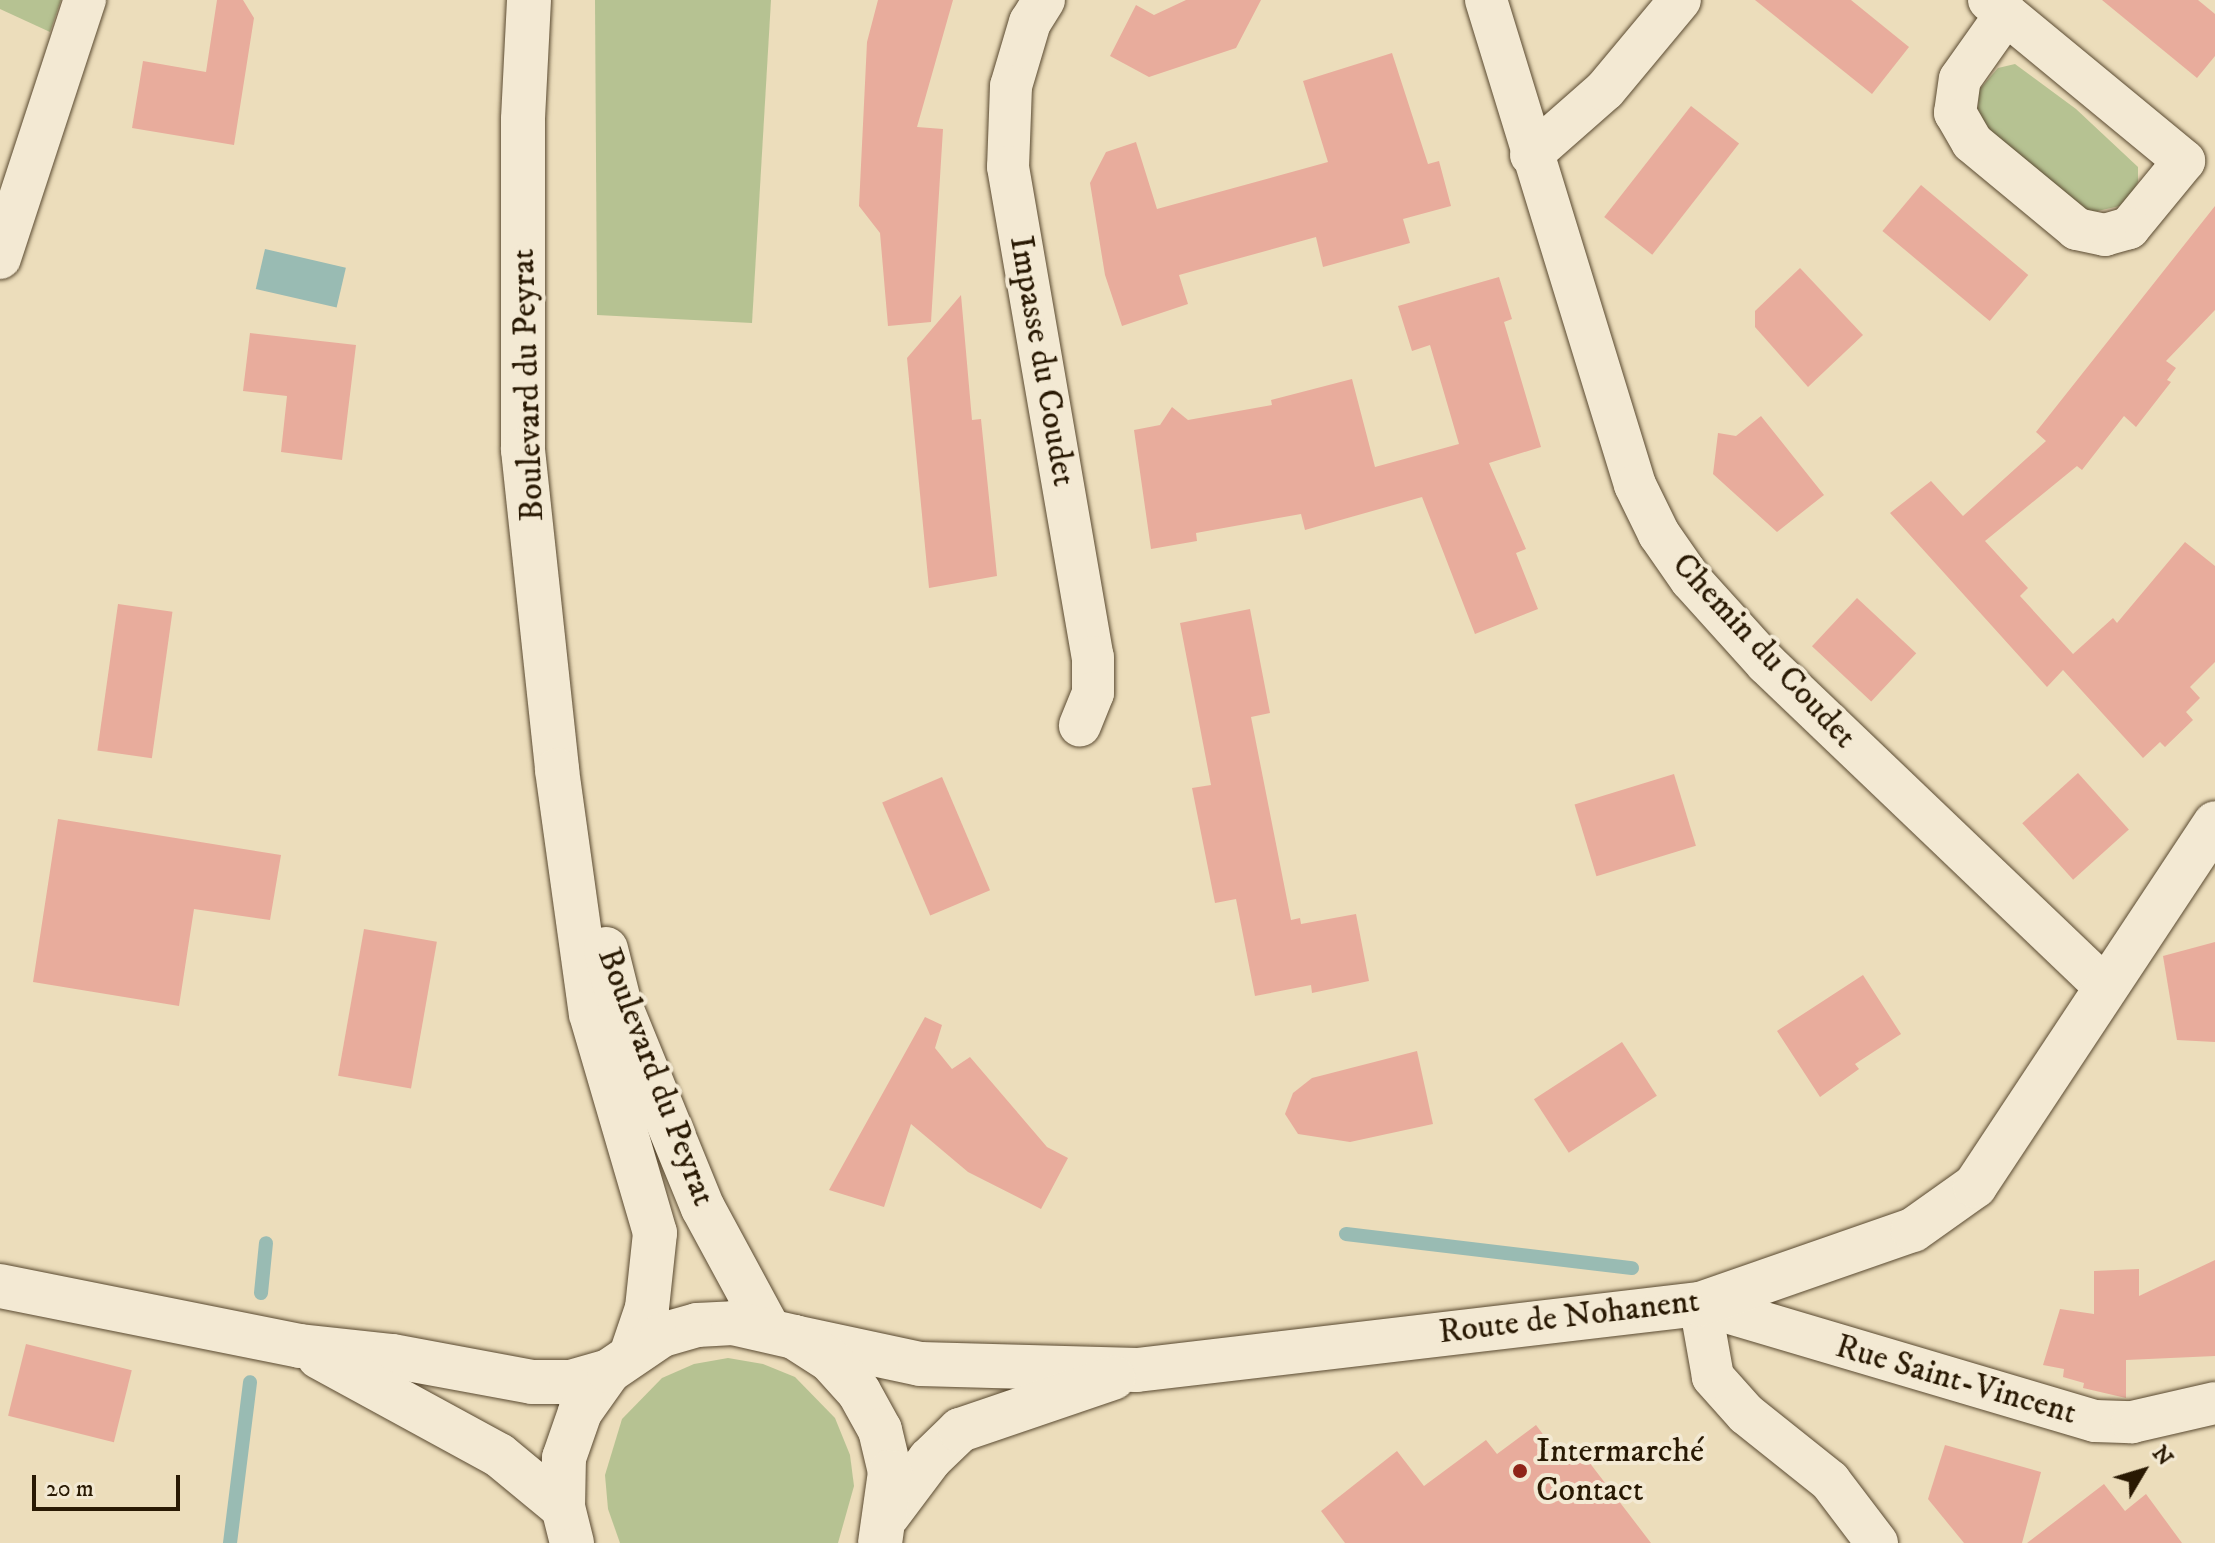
<!DOCTYPE html>
<meta charset="utf-8">
<style>
body{margin:0}
#map{position:relative;width:2215px;height:1543px;overflow:hidden;background:#ecddbb;font-family:"IM FELL DW Pica",serif}
div>[style]{position:absolute}
[style*='--x']{left:calc(var(--x)*1px);top:calc(var(--y)*1px);width:calc(var(--w)*1px);rotate:calc(var(--a)*1deg)}
.green>*{inset:0;background:#b6c292}
.water>*{inset:0;background:#99bbb3;transform-origin:0 0}
.stream>*{height:14px;margin:-7px;padding:0 7px;transform-origin:7px;border-radius:7px;background:#99bbb3}
.building>*{inset:0;background:#e8ac9c;transform-origin:0 0}
.roads{filter:drop-shadow(0 0 2px #5a4a31) drop-shadow(0 0 2px #5a4a31)}
.minor>*{height:42px;margin:-21px;padding:0 21px;transform-origin:21px;border-radius:21px;background:#f3e9d3}
.tertiary>*{height:44px;margin:-22px;padding:0 22px;transform-origin:22px;border-radius:22px;background:#f3e9d3}
.secondary>*{height:44px;margin:-22px;padding:0 22px;transform-origin:22px;border-radius:22px;background:#f3e9d3}
.dots>*{width:22px;height:22px;translate:-50% -50%;box-sizing:border-box;border:4px solid #f3e9d3;border-radius:50%}
span{translate:-50% -50%;white-space:nowrap;text-align:center;line-height:1.15;-webkit-text-stroke:8px #f3e9d3;paint-order:stroke}
.street-label{font-size:34px;color:#291903}
.poi-label{font-size:34px;color:#291903}
.left{translate:0 -50%;text-align:left}
.north{position:absolute;left:2103px;top:1431px;width:80px;height:80px;-webkit-text-stroke:6px #f3e9d3;paint-order:stroke;rotate:52deg;font-size:22px;font-weight:700;line-height:32px;text-align:center;color:#291903}
.north::after{content:'';display:block;margin:auto;width:28px;height:36px;background:#291903;clip-path:polygon(50% 0,100% 100%,50% 72%,0 100%)}
.scale{position:absolute;left:32px;top:1475px;width:148px;height:36px;box-sizing:border-box;border:4px solid #291903;border-top:0;padding-left:10px;font-size:24px;line-height:28px;white-space:nowrap;color:#291903;-webkit-text-stroke:6px #f3e9d3;paint-order:stroke}
</style>
<div id="map">
<div class="green">
<i style="clip-path:polygon(0 0,61px 0,50px 32px,0 9px)"></i>
<i style="clip-path:polygon(595px 0,771px 0,752px 323px,597px 315px)"></i>
<i style="clip-path:polygon(2015px 64px,2076px 109px,2138px 167px,2138px 182px,2124px 205px,2089px 213px,1986px 127px,1978px 109px,1979px 90px,1998px 68px)"></i>
<i style="clip-path:polygon(728px 1358px,763px 1364px,795px 1377px,835px 1418px,850px 1455px,854px 1486px,838px 1543px,620px 1543px,608px 1509px,605px 1475px,622px 1419px,662px 1378px,694px 1364px)"></i>
</div>
<div class="water">
<i style="left:265px;top:249px;width:83px;height:41px;rotate:13deg"></i>
</div>
<div class="stream">
<i style="--x:1346;--y:1234;--w:288;--a:6.8"></i>
<i style="--x:261;--y:1293;--w:50;--a:-84.3"></i>
<i style="--x:230;--y:1543;--w:162;--a:-82.9"></i>
</div>
<div class="building">
<i style="clip-path:polygon(217px 0,243px 0,254px 18px,234px 145px,132px 128px,143px 61px,206px 72px)"></i>
<i style="clip-path:polygon(878px 0,953px 0,917px 127px,943px 129px,931px 322px,888px 326px,880px 233px,859px 206px,867px 42px)"></i>
<i style="clip-path:polygon(1186px 0,1261px 0,1236px 48px,1149px 77px,1110px 56px,1136px 5px,1154px 15px)"></i>
<i style="clip-path:polygon(1755px 0,1851px 0,1909px 47px,1872px 94px)"></i>
<i style="clip-path:polygon(2102px 0,2198px 0,2215px 14px,2215px 56px,2197px 78px)"></i>
<i style="clip-path:polygon(1392px 53px,1428px 164px,1439px 161px,1451px 206px,1403px 219px,1410px 243px,1323px 267px,1316px 237px,1179px 275px,1188px 304px,1122px 326px,1105px 275px,1090px 183px,1106px 152px,1136px 142px,1157px 209px,1328px 162px,1303px 81px)"></i>
<i style="left:1691px;top:106px;width:61px;height:141px;rotate:38deg"></i>
<i style="left:1921px;top:185px;width:140px;height:60px;rotate:40deg"></i>
<i style="clip-path:polygon(2215px 206px,2215px 310px,2166px 361px,2176px 368px,2167px 380px,2171px 382px,2136px 427px,2124px 416px,2082px 470px,2077px 466px,1985px 541px,2028px 588px,2020px 596px,2073px 654px,2113px 618px,2117px 623px,2185px 542px,2215px 566px,2215px 662px,2190px 687px,2200px 698px,2186px 712px,2193px 720px,2165px 747px,2160px 742px,2143px 758px,2063px 670px,2047px 687px,1890px 513px,1931px 481px,1963px 516px,2046px 441px,2036px 432px)"></i>
<i style="clip-path:polygon(1800px 268px,1863px 335px,1808px 387px,1755px 327px,1755px 311px)"></i>
<i style="clip-path:polygon(1499px 277px,1512px 319px,1504px 322px,1541px 447px,1489px 463px,1526px 549px,1516px 553px,1538px 609px,1475px 634px,1422px 497px,1305px 530px,1301px 514px,1196px 533px,1197px 541px,1151px 549px,1134px 430px,1160px 425px,1172px 407px,1188px 420px,1272px 405px,1271px 400px,1352px 379px,1375px 467px,1459px 444px,1430px 345px,1412px 351px,1398px 306px)"></i>
<i style="clip-path:polygon(961px 295px,972px 420px,981px 419px,997px 576px,929px 588px,907px 358px)"></i>
<i style="clip-path:polygon(250px 333px,356px 345px,342px 460px,281px 452px,287px 396px,243px 391px)"></i>
<i style="clip-path:polygon(1761px 416px,1824px 495px,1777px 532px,1713px 474px,1718px 433px,1736px 436px)"></i>
<i style="left:1857px;top:598px;width:81px;height:66px;rotate:43deg"></i>
<i style="left:118px;top:604px;width:55px;height:148px;rotate:8deg"></i>
<i style="clip-path:polygon(1250px 609px,1270px 713px,1251px 717px,1291px 920px,1300px 918px,1301px 924px,1356px 914px,1369px 981px,1312px 993px,1311px 985px,1255px 996px,1236px 899px,1215px 903px,1192px 788px,1211px 785px,1180px 623px)"></i>
<i style="left:2078px;top:773px;width:76px;height:75px;rotate:48deg"></i>
<i style="left:1674px;top:774px;width:75px;height:104px;rotate:73deg"></i>
<i style="left:942px;top:777px;width:123px;height:65px;rotate:67deg"></i>
<i style="clip-path:polygon(58px 819px,281px 855px,270px 920px,194px 909px,179px 1006px,33px 982px)"></i>
<i style="left:364px;top:929px;width:74px;height:149px;rotate:10deg"></i>
<i style="clip-path:polygon(2215px 942px,2215px 1042px,2177px 1040px,2163px 956px)"></i>
<i style="clip-path:polygon(1863px 975px,1901px 1034px,1855px 1064px,1859px 1069px,1820px 1097px,1777px 1031px)"></i>
<i style="clip-path:polygon(925px 1017px,942px 1025px,935px 1048px,952px 1069px,970px 1057px,1047px 1147px,1068px 1158px,1041px 1209px,968px 1172px,911px 1124px,884px 1207px,829px 1190px)"></i>
<i style="left:1622px;top:1042px;width:64px;height:105px;rotate:57deg"></i>
<i style="clip-path:polygon(1417px 1051px,1433px 1124px,1350px 1142px,1298px 1134px,1285px 1114px,1293px 1093px,1312px 1078px)"></i>
<i style="clip-path:polygon(2215px 1260px,2215px 1356px,2126px 1360px,2126px 1398px,2083px 1388px,2084px 1383px,2063px 1377px,2064px 1369px,2043px 1365px,2060px 1309px,2094px 1314px,2094px 1271px,2139px 1269px,2139px 1296px)"></i>
<i style="left:26px;top:1344px;width:109px;height:74px;rotate:14deg"></i>
<i style="clip-path:polygon(1536px 1425px,1560px 1457px,1576px 1445px,1651px 1543px,1345px 1543px,1321px 1511px,1397px 1451px,1424px 1486px,1486px 1440px,1497px 1454px)"></i>
<i style="clip-path:polygon(1945px 1445px,2041px 1472px,2022px 1543px,1964px 1543px,1928px 1499px)"></i>
<i style="clip-path:polygon(2104px 1484px,2125px 1511px,2146px 1494px,2182px 1543px,2027px 1543px)"></i>
</div>
<div class="roads">
<div class="minor">
<i style="--x:1044;--y:0;--w:26;--a:122"></i>
<i style="--x:1030;--y:22;--w:67;--a:106.5"></i>
<i style="--x:1011;--y:86;--w:81;--a:92.1"></i>
<i style="--x:1008;--y:167;--w:497;--a:80.2"></i>
<i style="--x:1093;--y:657;--w:36;--a:90"></i>
<i style="--x:1093;--y:693;--w:35;--a:112"></i>
<i style="--x:1486;--y:0;--w:507;--a:72.92"></i>
<i style="--x:1635;--y:485;--w:55;--a:63.9"></i>
<i style="--x:1659;--y:534;--w:56;--a:55.2"></i>
<i style="--x:1691;--y:580;--w:113;--a:47.9"></i>
<i style="--x:1767;--y:664;--w:469;--a:43.7"></i>
<i style="--x:1989;--y:0;--w:253;--a:39.5"></i>
<i style="--x:2184;--y:161;--w:87;--a:129.4"></i>
<i style="--x:2129;--y:228;--w:25;--a:164"></i>
<i style="--x:2105;--y:235;--w:29;--a:-168"></i>
<i style="--x:2077;--y:229;--w:136;--a:-140.4"></i>
<i style="--x:1972;--y:142;--w:34;--a:-120"></i>
<i style="--x:1955;--y:113;--w:34;--a:-82"></i>
<i style="--x:1960;--y:79;--w:80;--a:-54.7"></i>
<i style="--x:1531;--y:155;--w:98;--a:-41.3"></i>
<i style="--x:1605;--y:90;--w:117;--a:-50.2"></i>
<i style="--x:0;--y:258;--w:272;--a:-71.8"></i>
<i style="--x:1877;--y:1543;--w:78;--a:-127.2"></i>
<i style="--x:1830;--y:1481;--w:107;--a:-141.4"></i>
<i style="--x:1746;--y:1414;--w:50;--a:-131.7"></i>
<i style="--x:1713;--y:1377;--w:74;--a:-100.1"></i>
<i style="--x:1700;--y:1304;--w:412;--a:16.5"></i>
<i style="--x:2095;--y:1421;--w:37;--a:2"></i>
<i style="--x:2132;--y:1422;--w:85;--a:-12.9"></i>
</div>
<div class="tertiary">
<i style="--x:794;--y:1337;--w:129;--a:12.1"></i>
<i style="--x:920;--y:1364;--w:217;--a:1.6"></i>
<i style="--x:1137;--y:1370;--w:567;--a:-6.69"></i>
<i style="--x:1700;--y:1304;--w:225;--a:-19.2"></i>
<i style="--x:1913;--y:1230;--w:76;--a:-35.4"></i>
<i style="--x:1975;--y:1186;--w:435;--a:-56.5"></i>
<i style="--x:888;--y:1515;--w:70;--a:-53.1"></i>
<i style="--x:930;--y:1459;--w:42;--a:-44"></i>
<i style="--x:960;--y:1430;--w:162;--a:-18.8"></i>
</div>
<div class="secondary">
<i style="--x:529;--y:0;--w:120;--a:92.9"></i>
<i style="--x:523;--y:120;--w:330;--a:90"></i>
<i style="--x:523;--y:450;--w:322;--a:83.9"></i>
<i style="--x:557;--y:770;--w:246;--a:82.1"></i>
<i style="--x:591;--y:1014;--w:228;--a:73.7"></i>
<i style="--x:655;--y:1233;--w:75;--a:96.1"></i>
<i style="--x:647;--y:1308;--w:46;--a:108.8"></i>
<i style="--x:606;--y:949;--w:58;--a:76"></i>
<i style="--x:620;--y:1005;--w:219;--a:67.8"></i>
<i style="--x:703;--y:1208;--w:136;--a:61.6"></i>
<i style="--x:0;--y:1286;--w:306;--a:11.3"></i>
<i style="--x:300;--y:1346;--w:93;--a:6.2"></i>
<i style="--x:392;--y:1356;--w:142;--a:10.5"></i>
<i style="--x:532;--y:1382;--w:39;--a:0"></i>
<i style="--x:571;--y:1382;--w:40;--a:-16"></i>
<i style="--x:319;--y:1357;--w:205;--a:28.6"></i>
<i style="--x:499;--y:1455;--w:83;--a:39.6"></i>
<i style="--x:572;--y:1543;--w:36;--a:-104"></i>
<i style="--x:563;--y:1508;--w:50;--a:-88.9"></i>
<i style="--x:564;--y:1458;--w:49;--a:-70.8"></i>
<i style="--x:580;--y:1412;--w:50;--a:-54.7"></i>
<i style="--x:609;--y:1371;--w:64;--a:-34.2"></i>
<i style="--x:662;--y:1335;--w:36;--a:-16"></i>
<i style="--x:697;--y:1325;--w:36;--a:-3"></i>
<i style="--x:733;--y:1323;--w:63;--a:12.9"></i>
<i style="--x:794;--y:1337;--w:43;--a:32.6"></i>
<i style="--x:830;--y:1360;--w:43;--a:47.8"></i>
<i style="--x:859;--y:1392;--w:43;--a:61.1"></i>
<i style="--x:880;--y:1430;--w:43;--a:76.6"></i>
<i style="--x:890;--y:1472;--w:72;--a:98"></i>
</div>
</div>
<div class="dots">
<i style="left:1520px;top:1471px;background:#8f2418"></i>
</div>
<div class="street-label">
<span style="left:1042px;top:361px;rotate:80deg">Impasse du Coudet</span>
<span style="left:528px;top:385px;rotate:-92deg">Boulevard du Peyrat</span>
<span style="left:1764px;top:651px;rotate:47deg">Chemin du Coudet</span>
<span style="left:656px;top:1077px;rotate:69deg">Boulevard du Peyrat</span>
<span style="left:1569px;top:1317px;rotate:-7deg">Route de Nohanent</span>
<span style="left:1956px;top:1380px;rotate:16deg">Rue Saint-Vincent</span>
</div>
<div class="poi-label">
<span class="left" style="left:1536px;top:1471px">Intermarché<br>Contact</span>
</div>
<div class="north">N</div>
<div class="scale">20 m</div>
</div>
